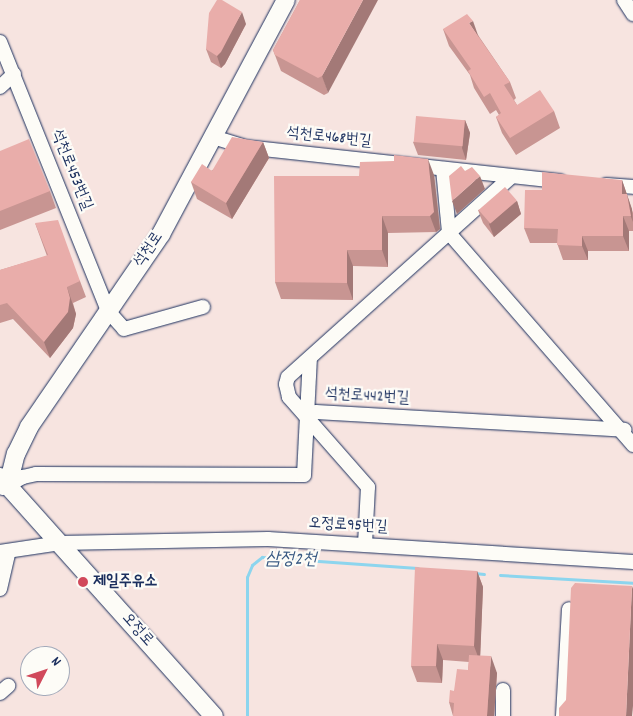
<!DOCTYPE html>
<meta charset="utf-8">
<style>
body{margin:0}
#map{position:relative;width:633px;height:716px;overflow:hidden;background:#fdfcf7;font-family:Dekko,"Poor Story",sans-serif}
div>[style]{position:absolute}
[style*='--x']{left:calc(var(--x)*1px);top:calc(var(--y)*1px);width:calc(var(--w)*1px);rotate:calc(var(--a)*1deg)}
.built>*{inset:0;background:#f7e4e0}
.stream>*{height:3px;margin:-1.5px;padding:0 1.5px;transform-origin:1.5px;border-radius:1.5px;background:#8cd5ee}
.roads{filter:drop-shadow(0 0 1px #1b2f5e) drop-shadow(0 0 1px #1b2f5e)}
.minor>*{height:14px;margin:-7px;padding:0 7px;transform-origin:7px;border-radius:7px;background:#fdfcf7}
.major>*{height:18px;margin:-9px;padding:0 9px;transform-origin:9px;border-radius:9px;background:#fdfcf7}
.wall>*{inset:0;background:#c89592}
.shaded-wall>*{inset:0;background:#a37977}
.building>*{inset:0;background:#e9adaa;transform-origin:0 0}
.dots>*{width:14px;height:14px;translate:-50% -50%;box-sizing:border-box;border:2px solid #fdfcf7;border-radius:50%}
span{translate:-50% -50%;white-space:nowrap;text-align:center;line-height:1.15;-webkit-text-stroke:4.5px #fdfcf7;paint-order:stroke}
.street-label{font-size:16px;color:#1b2f5e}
.poi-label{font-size:16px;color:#1b2f5e;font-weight:700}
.left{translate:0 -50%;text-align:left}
.water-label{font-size:18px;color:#375882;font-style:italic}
.north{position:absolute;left:20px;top:646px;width:50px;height:50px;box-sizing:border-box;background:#fdfcf7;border:1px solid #a3aaba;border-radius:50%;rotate:49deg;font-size:14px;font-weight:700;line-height:20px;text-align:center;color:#1b2f5e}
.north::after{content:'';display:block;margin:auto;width:18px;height:22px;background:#d1495b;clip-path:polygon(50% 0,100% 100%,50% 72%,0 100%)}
</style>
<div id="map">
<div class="built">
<i style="clip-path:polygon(evenodd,0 0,623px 0,633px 19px,633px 716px,0 716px,0 0,30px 656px,60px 656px,60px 686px,30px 686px,30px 656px)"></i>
</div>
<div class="stream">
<i style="--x:474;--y:573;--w:10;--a:6"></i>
<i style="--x:500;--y:575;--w:133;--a:3.4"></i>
<i style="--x:247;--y:716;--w:139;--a:-90"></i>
<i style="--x:247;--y:577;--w:13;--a:-67"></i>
<i style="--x:252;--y:565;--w:13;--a:-39"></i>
<i style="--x:262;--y:557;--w:156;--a:4"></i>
</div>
<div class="roads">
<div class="minor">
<i style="--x:624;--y:0;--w:17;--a:57"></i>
<i style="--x:0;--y:42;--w:290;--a:68.1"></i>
<i style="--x:108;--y:311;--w:24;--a:48"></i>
<i style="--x:124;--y:329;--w:82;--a:-15.6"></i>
<i style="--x:0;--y:87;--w:19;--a:-43"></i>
<i style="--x:213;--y:137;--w:34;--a:17"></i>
<i style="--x:245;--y:147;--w:317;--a:6.2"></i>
<i style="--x:443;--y:169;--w:64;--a:84.6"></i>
<i style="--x:449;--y:233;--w:281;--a:49"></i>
<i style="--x:606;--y:185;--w:27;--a:4"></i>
<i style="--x:307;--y:417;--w:10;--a:-29"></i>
<i style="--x:316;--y:412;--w:309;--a:3.3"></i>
<i style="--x:3;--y:488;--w:23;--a:-29"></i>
<i style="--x:23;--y:477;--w:13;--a:-13"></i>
<i style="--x:36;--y:474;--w:268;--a:0.2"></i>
<i style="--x:304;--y:475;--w:117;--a:-87.1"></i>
<i style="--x:365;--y:544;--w:57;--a:-87"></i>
<i style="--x:368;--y:487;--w:120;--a:-131.3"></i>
<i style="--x:289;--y:397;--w:13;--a:-103"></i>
<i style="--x:286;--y:384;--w:7;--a:-74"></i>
<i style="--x:288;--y:377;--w:300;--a:-41.9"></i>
<i style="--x:0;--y:552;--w:61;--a:-8.5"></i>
<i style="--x:60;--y:543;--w:208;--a:-1.1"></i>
<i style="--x:268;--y:539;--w:366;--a:3.6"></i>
<i style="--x:0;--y:589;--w:39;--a:-77"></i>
<i style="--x:0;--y:693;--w:11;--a:-41"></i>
<i style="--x:503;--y:716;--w:26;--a:-90"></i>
<i style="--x:563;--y:716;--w:107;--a:-86.8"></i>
</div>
<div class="major">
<i style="--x:0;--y:477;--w:321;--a:48.2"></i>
<i style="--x:8;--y:485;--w:32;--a:-76"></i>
<i style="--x:16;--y:454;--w:30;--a:-64"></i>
<i style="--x:29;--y:427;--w:234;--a:-55.6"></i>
<i style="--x:161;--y:234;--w:265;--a:-61.9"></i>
</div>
</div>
<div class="wall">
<i style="clip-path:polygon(300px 0,328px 93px,324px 95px,281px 71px,273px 50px)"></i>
<i style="clip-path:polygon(246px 24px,225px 64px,221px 68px,211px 62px,206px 49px)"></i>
<i style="clip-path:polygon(443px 29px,478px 35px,510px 82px,516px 98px,514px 100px,517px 105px,554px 111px,560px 128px,516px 155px,502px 133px,496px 117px,499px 115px,496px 110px,490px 114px,474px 88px,470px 75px,449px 46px)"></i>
<i style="clip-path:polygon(465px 120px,470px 133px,466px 160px,418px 155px,413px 142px)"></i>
<i style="clip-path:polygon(263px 142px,269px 158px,232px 219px,197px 199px,191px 182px)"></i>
<i style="clip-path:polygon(0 151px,50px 191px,56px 208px,0 230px)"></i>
<i style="clip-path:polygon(434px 175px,440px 229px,436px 232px,388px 233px,388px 267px,353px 266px,353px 300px,281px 299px,275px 282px)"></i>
<i style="clip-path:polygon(622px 180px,633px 213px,633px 231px,629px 231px,629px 251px,588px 251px,588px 260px,563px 260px,557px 243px,530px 243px,524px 228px,542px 190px)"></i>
<i style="clip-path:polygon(517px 201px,521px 214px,494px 237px,483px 223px,478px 210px)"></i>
<i style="clip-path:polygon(35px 223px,80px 281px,86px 297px,73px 303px,76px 314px,73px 328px,50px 358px,13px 319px,0 323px,0 270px,47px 256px)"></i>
<i style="clip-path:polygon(477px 571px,483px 587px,480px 656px,497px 673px,494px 716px,453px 716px,449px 702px,454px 691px,468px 670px,469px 662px,443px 660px,442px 683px,417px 682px,411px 666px)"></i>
</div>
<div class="shaded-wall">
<i style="clip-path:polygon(363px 0,378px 0,328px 93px,322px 76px)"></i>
<i style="clip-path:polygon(242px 12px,246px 24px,225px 64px,221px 68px,217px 56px)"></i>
<i style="clip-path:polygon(473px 21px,479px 38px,469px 23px)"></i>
<i style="clip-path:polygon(465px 120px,470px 133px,466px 160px,462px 148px)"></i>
<i style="clip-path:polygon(263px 142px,269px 158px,232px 219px,226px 203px)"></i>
<i style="clip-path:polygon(428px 159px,434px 175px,440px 229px,436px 232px,430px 216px)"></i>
<i style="clip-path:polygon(480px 176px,485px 189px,457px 214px,452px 201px)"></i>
<i style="clip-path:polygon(622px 180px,632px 209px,633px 222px,622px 194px)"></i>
<i style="clip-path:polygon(517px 201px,521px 214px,494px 237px,489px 224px)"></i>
<i style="clip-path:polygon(382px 216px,388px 233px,388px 267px,382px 250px)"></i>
<i style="clip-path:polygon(623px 216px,629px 231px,629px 251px,623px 236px)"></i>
<i style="clip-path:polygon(582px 236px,588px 251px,588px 260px,582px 246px)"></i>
<i style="clip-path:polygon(347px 250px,353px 266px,353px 300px,347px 283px)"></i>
<i style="clip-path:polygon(67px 287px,76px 314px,73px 328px,50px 358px,44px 342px)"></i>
<i style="clip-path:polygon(477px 571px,483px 587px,480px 662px,474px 646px)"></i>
<i style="clip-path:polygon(632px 586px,633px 589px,633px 706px,632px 716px,626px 716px)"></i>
<i style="clip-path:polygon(437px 644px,443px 660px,442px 683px,436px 666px)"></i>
<i style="clip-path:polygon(491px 656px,497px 673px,494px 716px,487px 716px)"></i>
</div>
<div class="building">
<i style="clip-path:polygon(217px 0,222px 0,242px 12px,221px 52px,217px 56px,206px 49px,209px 13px)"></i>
<i style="clip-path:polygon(300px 0,363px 0,322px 76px,318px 78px,275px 55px,273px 50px)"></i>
<i style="clip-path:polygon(467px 14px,473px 21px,469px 23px,510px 82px,504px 85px,517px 105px,540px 90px,554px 111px,510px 138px,496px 117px,501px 113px,490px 93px,484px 97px,468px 71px,471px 69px,443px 29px)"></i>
<i style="left:416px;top:116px;width:49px;height:26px;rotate:5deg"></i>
<i style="clip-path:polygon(232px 137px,263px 142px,226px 203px,191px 182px,202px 164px,212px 171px)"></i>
<i style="clip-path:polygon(29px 139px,50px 191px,0 211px,0 151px)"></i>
<i style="clip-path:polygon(394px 155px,428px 159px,434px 212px,430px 216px,382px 216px,382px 250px,347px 250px,347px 283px,275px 282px,274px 176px,359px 176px,360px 162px,394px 161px)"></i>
<i style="clip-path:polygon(461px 166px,465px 171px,472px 167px,480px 176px,452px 201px,449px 176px)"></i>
<i style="clip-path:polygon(542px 172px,622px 180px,622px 194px,627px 194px,631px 216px,623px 216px,623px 236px,582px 236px,582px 246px,557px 245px,558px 229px,524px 228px,525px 190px,542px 190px)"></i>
<i style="left:505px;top:187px;width:18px;height:35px;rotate:49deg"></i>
<i style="clip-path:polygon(58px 220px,80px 281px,67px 287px,70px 298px,68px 312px,44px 342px,7px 303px,0 305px,0 270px,48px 255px,35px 223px)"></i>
<i style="clip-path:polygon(415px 567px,477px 571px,474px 646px,437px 644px,436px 666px,411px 666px)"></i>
<i style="clip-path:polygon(575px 583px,632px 586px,626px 716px,559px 716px,559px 708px,566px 700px,571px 588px)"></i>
<i style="clip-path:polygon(469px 655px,491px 656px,487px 716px,453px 716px,454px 703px,449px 702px,450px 690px,454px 691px,457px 669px,468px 670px)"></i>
</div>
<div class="dots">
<i style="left:83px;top:582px;background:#d1495b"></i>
</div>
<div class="street-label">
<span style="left:329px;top:138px;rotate:6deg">석천로468번길</span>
<span style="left:71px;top:170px;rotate:68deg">석천로453번길</span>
<span style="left:149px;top:250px;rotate:-56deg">석천로</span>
<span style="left:367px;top:397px;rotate:3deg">석천로442번길</span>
<span style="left:348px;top:526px;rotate:3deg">오정로95번길</span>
<span style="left:137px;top:630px;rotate:48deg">오정로</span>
</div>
<div class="poi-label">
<span class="left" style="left:93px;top:582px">제일주유소</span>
</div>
<div class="water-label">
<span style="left:291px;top:561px;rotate:1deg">삼정2천</span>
</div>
<div class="north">N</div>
</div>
